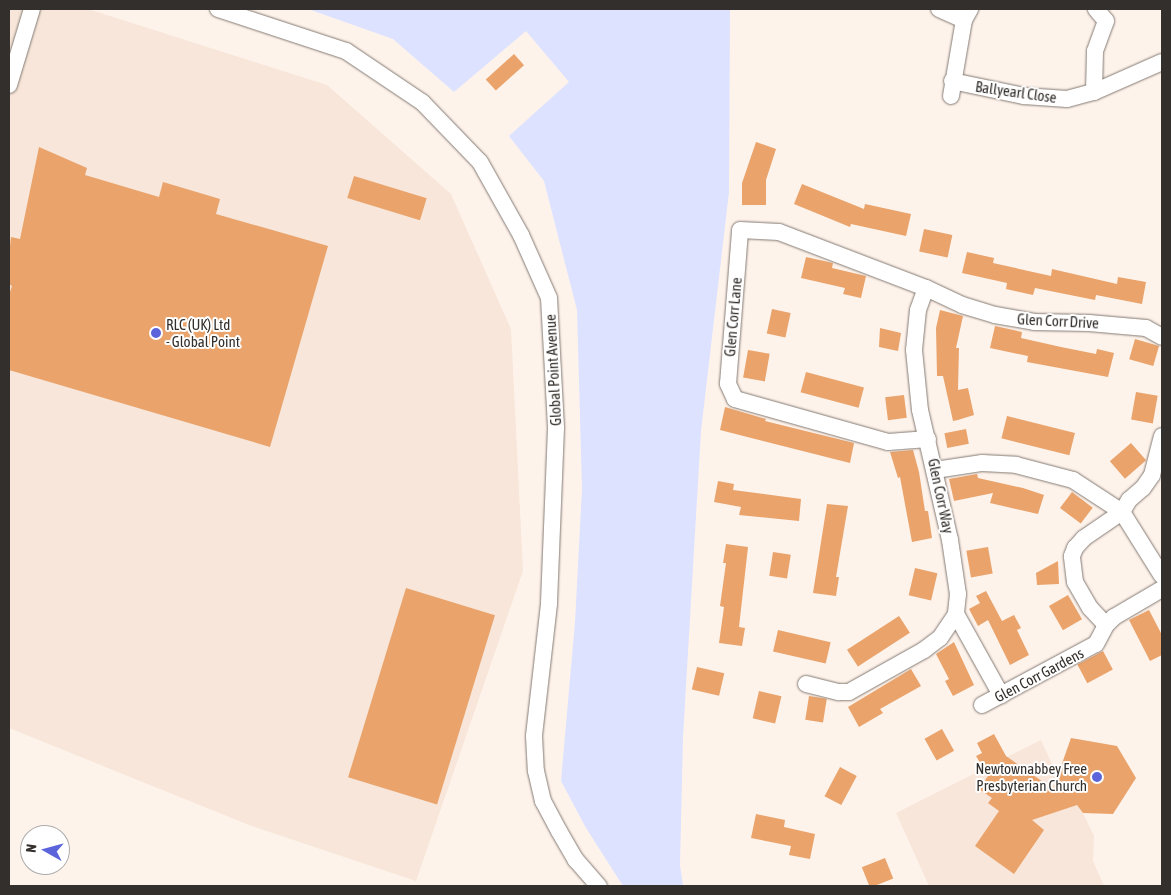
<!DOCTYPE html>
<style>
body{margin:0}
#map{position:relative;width:1171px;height:895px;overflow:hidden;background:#fef3eb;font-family:"Asap Condensed",sans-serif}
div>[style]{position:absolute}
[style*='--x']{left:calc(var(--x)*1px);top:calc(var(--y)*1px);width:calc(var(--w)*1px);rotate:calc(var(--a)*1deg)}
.built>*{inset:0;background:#f7e6d9}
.green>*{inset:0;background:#dce2ff}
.building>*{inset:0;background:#e9a36b;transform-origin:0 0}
.roads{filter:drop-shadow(0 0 1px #837a73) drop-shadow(0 0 1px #837a73)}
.minor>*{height:16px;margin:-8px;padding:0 8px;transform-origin:8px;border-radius:8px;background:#fff}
.dots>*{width:14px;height:14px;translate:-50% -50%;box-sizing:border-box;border:2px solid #fff;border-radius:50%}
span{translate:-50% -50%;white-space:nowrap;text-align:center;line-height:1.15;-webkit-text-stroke:4px #fff;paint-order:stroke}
.street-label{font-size:15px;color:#332f2c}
.poi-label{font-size:15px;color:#332f2c}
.left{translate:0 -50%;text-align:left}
.right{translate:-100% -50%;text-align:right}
.frame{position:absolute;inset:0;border:10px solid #332f2c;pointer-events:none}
.north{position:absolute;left:20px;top:825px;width:50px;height:50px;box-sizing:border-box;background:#fff;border:1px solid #adacab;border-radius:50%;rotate:277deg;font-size:14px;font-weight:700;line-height:20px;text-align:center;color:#332f2c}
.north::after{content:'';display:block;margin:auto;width:18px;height:22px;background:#5c64db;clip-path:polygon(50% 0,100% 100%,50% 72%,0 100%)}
</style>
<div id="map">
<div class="built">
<i style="clip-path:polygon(9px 9px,88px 9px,327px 85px,451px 194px,511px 329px,523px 571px,416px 881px,249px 825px,9px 728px)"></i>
<i style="clip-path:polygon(1041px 740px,1057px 775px,1083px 813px,1094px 836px,1093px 861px,1104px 886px,929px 886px,896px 813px)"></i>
</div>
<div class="green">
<i style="clip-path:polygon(308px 9px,730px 9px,729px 192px,701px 431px,683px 737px,680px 865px,683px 886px,623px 886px,586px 828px,561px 781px,575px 622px,582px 489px,577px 310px,544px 181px,509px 136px,569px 82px,526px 31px,454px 92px,393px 39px)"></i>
</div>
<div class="building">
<i style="left:514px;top:54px;width:15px;height:38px;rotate:48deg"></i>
<i style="clip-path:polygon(756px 142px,776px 149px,766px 180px,766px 205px,742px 205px,742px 183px)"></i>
<i style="clip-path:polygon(39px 147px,87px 168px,85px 175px,159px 197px,163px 182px,220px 199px,216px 214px,328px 246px,270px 447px,9px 370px,9px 295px,12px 286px,9px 284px,9px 255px,11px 237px,20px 239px)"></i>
<i style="left:354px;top:176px;width:76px;height:23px;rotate:17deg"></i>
<i style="clip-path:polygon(802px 184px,864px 209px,865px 204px,911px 214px,906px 236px,851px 224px,850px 227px,794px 204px)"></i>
<i style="left:924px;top:229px;width:29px;height:23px;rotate:12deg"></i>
<i style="clip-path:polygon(967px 252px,994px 258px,993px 263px,1051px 276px,1052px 269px,1117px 284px,1118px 277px,1146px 282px,1142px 304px,1096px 295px,1095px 300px,1035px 288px,1033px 295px,1006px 289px,1007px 283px,962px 273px)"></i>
<i style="clip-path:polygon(806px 257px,833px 263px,832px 268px,866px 276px,861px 298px,843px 294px,845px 288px,801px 278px)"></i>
<i style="left:772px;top:309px;width:19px;height:25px;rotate:12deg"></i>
<i style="clip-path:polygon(940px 310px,963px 316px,956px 348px,959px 348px,958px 390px,968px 388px,974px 415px,958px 420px,953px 421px,943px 376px,937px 376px,936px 328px)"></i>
<i style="clip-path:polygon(995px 326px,1022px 332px,1021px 338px,1061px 347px,1096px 354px,1097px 349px,1114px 353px,1108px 377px,1027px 362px,1028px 356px,990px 348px)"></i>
<i style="clip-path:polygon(880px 328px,901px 333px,898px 351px,879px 347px)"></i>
<i style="left:1135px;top:339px;width:25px;height:21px;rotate:16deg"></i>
<i style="left:748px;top:350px;width:22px;height:28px;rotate:10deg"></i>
<i style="left:806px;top:372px;width:60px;height:21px;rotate:15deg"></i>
<i style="left:1136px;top:392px;width:22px;height:28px;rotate:10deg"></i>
<i style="left:904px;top:395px;width:23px;height:19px;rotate:83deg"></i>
<i style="clip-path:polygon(725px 407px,766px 419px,765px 421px,854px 443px,850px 463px,720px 430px)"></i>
<i style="left:1007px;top:416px;width:70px;height:23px;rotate:14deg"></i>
<i style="left:966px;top:429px;width:15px;height:22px;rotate:79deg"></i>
<i style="left:1131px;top:443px;width:23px;height:28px;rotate:49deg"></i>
<i style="clip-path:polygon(913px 450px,919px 472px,925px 511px,928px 511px,932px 538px,912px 542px,900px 477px,898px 478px,890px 452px)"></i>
<i style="clip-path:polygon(977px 474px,978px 478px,1023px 488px,1044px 495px,1038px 514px,990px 503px,993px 493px,954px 501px,949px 479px)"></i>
<i style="clip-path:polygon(718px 481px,734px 484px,733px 490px,801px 499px,799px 521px,739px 515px,741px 507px,714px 502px)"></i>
<i style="left:1072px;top:492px;width:26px;height:20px;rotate:37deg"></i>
<i style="clip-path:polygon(827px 504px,848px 506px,836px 577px,839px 577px,836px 596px,813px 593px)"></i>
<i style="clip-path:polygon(726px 544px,748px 547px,739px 627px,745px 628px,742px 646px,719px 643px,724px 607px,720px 606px,726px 563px,723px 563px)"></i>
<i style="left:988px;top:547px;width:27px;height:22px;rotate:80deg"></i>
<i style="left:773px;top:552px;width:18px;height:24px;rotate:9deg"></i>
<i style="clip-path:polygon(1058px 561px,1059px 584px,1037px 585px,1036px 573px)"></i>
<i style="left:915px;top:568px;width:23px;height:28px;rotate:13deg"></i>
<i style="left:406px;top:588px;width:93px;height:198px;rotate:17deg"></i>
<i style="clip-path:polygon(986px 591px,1002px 621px,1014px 615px,1021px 628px,1017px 630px,1029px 655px,1010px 665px,988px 620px,978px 626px,969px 609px,980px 603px,976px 596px)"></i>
<i style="left:1068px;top:595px;width:28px;height:22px;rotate:60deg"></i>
<i style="clip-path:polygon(1149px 610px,1162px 635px,1162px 655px,1150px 661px,1129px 620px)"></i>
<i style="left:899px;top:616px;width:20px;height:62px;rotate:57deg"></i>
<i style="left:778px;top:630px;width:54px;height:22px;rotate:13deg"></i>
<i style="clip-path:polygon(954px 642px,974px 685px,953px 696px,945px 681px,949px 679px,936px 654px)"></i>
<i style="left:1103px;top:651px;width:21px;height:29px;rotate:62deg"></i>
<i style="left:697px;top:667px;width:28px;height:23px;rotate:13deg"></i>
<i style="clip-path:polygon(911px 669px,921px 686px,880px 709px,883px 713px,859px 727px,848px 707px)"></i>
<i style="left:759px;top:691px;width:23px;height:28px;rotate:13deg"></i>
<i style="left:809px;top:696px;width:18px;height:24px;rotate:9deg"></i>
<i style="left:942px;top:729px;width:25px;height:20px;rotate:61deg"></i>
<i style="clip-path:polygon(994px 734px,1006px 756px,1053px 789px,1071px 738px,1117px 746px,1136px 778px,1113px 814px,1083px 813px,1077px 805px,1032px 820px,1044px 830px,1014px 874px,975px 846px,999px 811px,988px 803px,992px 798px,979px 789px,988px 776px,976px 756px,982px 753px,977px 743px)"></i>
<i style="left:840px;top:767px;width:19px;height:33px;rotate:28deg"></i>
<i style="clip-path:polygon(756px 814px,785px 820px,784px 827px,815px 834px,810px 859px,789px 855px,791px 846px,751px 838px)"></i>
<i style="left:885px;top:858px;width:22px;height:25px;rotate:68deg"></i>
</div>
<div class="roads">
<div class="minor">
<i style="--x:218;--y:9;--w:135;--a:18.2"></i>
<i style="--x:346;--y:51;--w:92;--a:33.9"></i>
<i style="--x:422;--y:102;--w:83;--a:46"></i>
<i style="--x:480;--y:162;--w:84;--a:60.7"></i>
<i style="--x:521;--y:235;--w:69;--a:66"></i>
<i style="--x:549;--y:298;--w:130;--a:86.9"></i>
<i style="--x:556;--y:428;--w:176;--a:92.3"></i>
<i style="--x:549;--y:604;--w:133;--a:96.5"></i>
<i style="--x:534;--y:736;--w:35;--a:87"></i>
<i style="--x:536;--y:771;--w:31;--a:77"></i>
<i style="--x:543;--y:801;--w:34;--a:62"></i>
<i style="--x:559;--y:831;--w:34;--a:60"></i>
<i style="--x:576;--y:860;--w:35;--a:49"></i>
<i style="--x:939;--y:9;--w:27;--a:24"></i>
<i style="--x:952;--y:81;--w:74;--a:11.8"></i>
<i style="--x:1024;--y:96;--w:43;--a:4"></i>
<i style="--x:1067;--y:99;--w:28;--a:-15"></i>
<i style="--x:1094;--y:92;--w:74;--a:-23.8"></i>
<i style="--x:9;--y:85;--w:79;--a:-73.2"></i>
<i style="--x:1094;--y:92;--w:41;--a:-88.6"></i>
<i style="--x:1095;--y:51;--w:32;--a:-70"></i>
<i style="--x:1106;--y:21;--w:16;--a:-130"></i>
<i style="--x:951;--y:96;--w:77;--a:-80.3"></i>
<i style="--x:964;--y:20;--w:13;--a:-61"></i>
<i style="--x:926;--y:288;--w:23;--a:110"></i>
<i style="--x:918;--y:310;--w:40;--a:95.7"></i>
<i style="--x:914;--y:350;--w:60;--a:84.3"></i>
<i style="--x:920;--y:410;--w:133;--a:77"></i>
<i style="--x:950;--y:540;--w:55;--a:81.6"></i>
<i style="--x:958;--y:594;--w:20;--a:96"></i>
<i style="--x:956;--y:614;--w:93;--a:60.9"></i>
<i style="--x:928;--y:439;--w:40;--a:175.7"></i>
<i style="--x:888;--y:442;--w:159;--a:-164.3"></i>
<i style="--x:735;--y:399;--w:17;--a:-115"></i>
<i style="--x:728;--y:384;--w:154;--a:-85.5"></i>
<i style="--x:740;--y:230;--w:39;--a:3"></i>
<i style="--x:779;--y:232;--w:157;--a:20.9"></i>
<i style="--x:926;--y:288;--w:40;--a:25"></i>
<i style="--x:962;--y:305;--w:34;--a:17"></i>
<i style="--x:995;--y:315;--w:40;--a:10"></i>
<i style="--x:1034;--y:322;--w:55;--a:1"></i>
<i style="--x:1089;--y:323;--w:57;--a:5"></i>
<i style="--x:1146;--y:328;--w:18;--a:29"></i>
<i style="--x:935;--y:470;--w:48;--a:-8.5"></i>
<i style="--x:982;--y:463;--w:34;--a:3"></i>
<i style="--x:1016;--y:465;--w:59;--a:14.7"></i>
<i style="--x:1073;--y:480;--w:59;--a:33.1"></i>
<i style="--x:1122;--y:512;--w:75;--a:58"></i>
<i style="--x:1106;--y:625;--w:23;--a:-133"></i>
<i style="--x:1090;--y:608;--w:30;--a:-120"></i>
<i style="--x:1075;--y:582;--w:26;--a:-97"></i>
<i style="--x:1072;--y:556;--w:9;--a:-69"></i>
<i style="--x:1075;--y:548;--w:13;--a:-48"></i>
<i style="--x:1084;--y:538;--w:46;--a:-34.4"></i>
<i style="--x:1122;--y:512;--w:14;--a:-60"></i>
<i style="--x:1129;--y:500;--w:18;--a:-41"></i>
<i style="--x:1143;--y:488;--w:16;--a:-55"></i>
<i style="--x:1152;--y:475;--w:40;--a:-75.6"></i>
<i style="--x:806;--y:684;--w:34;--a:14"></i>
<i style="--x:839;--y:692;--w:10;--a:0"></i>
<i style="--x:849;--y:692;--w:86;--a:-29.2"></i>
<i style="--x:924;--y:650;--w:20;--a:-37"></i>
<i style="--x:940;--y:638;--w:29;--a:-56"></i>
<i style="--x:982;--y:705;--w:129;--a:-28.2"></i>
<i style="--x:1096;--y:644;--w:21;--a:-62"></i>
<i style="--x:1106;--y:625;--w:11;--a:-45"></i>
<i style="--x:1114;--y:617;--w:56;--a:-30.3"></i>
</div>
</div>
<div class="dots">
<i style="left:156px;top:333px;background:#5c64db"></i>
<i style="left:1097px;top:777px;background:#5c64db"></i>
</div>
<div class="street-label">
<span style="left:1016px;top:92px;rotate:8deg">Ballyearl Close</span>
<span style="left:733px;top:317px;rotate:-85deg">Glen Corr Lane</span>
<span style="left:1058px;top:321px;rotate:3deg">Glen Corr Drive</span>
<span style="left:553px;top:370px;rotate:-93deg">Global Point Avenue</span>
<span style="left:941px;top:496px;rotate:78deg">Glen Corr Way</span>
<span style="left:1039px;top:675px;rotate:-28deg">Glen Corr Gardens</span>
</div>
<div class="poi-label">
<span class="left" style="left:166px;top:333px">RLC (UK) Ltd<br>- Global Point</span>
<span class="right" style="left:1087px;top:777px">Newtownabbey Free<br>Presbyterian Church</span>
</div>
<div class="frame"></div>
<div class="north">N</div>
</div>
